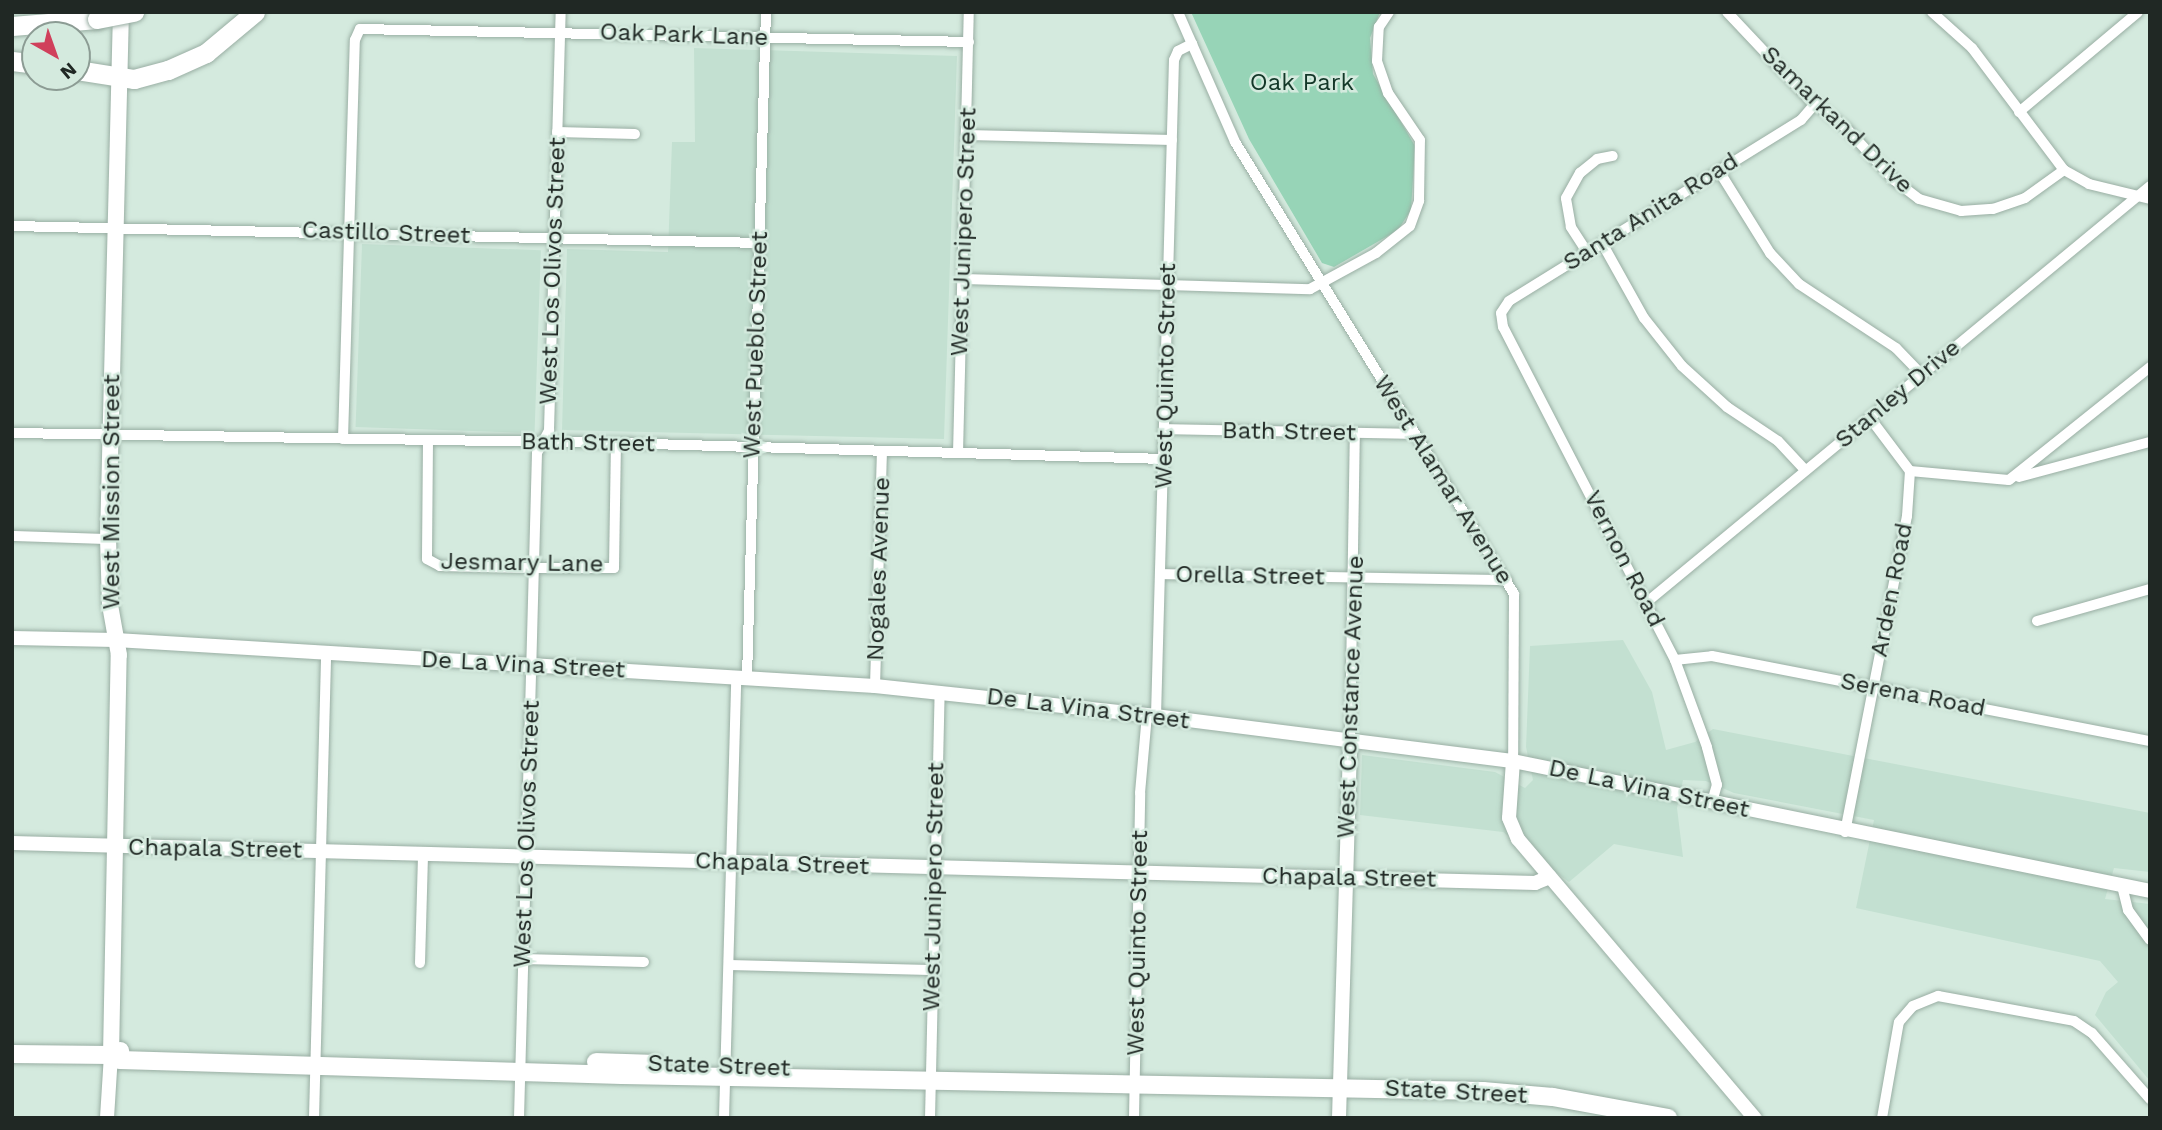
<!DOCTYPE html>
<style>
body{margin:0}
#map{position:relative;width:2162px;height:1130px;overflow:hidden;background:#d4eade;font-family:"Work Sans",sans-serif}
div>[style]{position:absolute}
[style*='--x']{left:calc(var(--x)*1px);top:calc(var(--y)*1px);width:calc(var(--w)*1px);rotate:calc(var(--a)*1deg)}
.built>*{inset:0;background:#c3e0d1;transform-origin:0 0}
.green>*{inset:0;background:#97d4b7}
.roads{filter:drop-shadow(0 0 2px #99aea3) drop-shadow(0 0 2px #99aea3)}
.minor>*{height:10px;margin:-5px;padding:0 5px;transform-origin:5px;border-radius:5px;background:#fff}
.tertiary>*{height:14px;margin:-7px;padding:0 7px;transform-origin:7px;border-radius:7px;background:#fff}
.secondary>*{height:16px;margin:-8px;padding:0 8px;transform-origin:8px;border-radius:8px;background:#fff}
.primary>*{height:18px;margin:-9px;padding:0 9px;transform-origin:9px;border-radius:9px;background:#fff}
.motorway>*{height:19px;margin:-9.5px;padding:0 9.5px;transform-origin:9.5px;border-radius:9.5px;background:#fff}
.bridges{filter:drop-shadow(0 0 2px #99aea3) drop-shadow(0 0 2px #99aea3)}
.motorway-bridge>*{height:19px;margin:-9.5px;padding:0 9.5px;transform-origin:9.5px;border-radius:9.5px;background:#fff}
span{translate:-50% -50%;white-space:nowrap;text-align:center;line-height:1.15;-webkit-text-stroke:5px #d4eade;paint-order:stroke}
.street-label{font-size:24px;color:#202824}
.park-label{font-size:24px;color:#133728}
.frame{position:absolute;inset:0;border:14px solid #202824;pointer-events:none}
.north{position:absolute;left:21px;top:21px;width:70px;height:70px;box-sizing:border-box;background:#d4eade;border:2px solid #8c9c94;border-radius:50%;rotate:140deg;font-size:19px;font-weight:700;line-height:28px;text-align:center;color:#202824}
.north::after{content:'';display:block;margin:auto;width:24px;height:32px;background:#d0405b;clip-path:polygon(50% 0,100% 100%,50% 72%,0 100%)}
</style>
<div id="map">
<div class="built">
<i style="clip-path:polygon(694px 48px,957px 56px,944px 439px,562px 430px,567px 249px,668px 252px,672px 142px,695px 142px)"></i>
<i style="left:362px;top:244px;width:179px;height:183px;rotate:2deg"></i>
<i style="clip-path:polygon(1623px 640px,1652px 692px,1666px 750px,1695px 742px,1713px 729px,2150px 813px,2150px 872px,2114px 868px,2105px 899px,2150px 904px,2150px 1081px,2095px 1015px,2106px 992px,2118px 982px,2100px 961px,1856px 908px,1874px 820px,1734px 793px,1706px 781px,1683px 780px,1677px 808px,1683px 857px,1614px 844px,1569px 882px,1503px 832px,1360px 815px,1362px 755px,1495px 772px,1525px 788px,1533px 780px,1526px 747px,1530px 646px)"></i>
</div>
<div class="green">
<i style="clip-path:polygon(1191px 12px,1380px 12px,1370px 38px,1373px 74px,1415px 146px,1411px 210px,1398px 230px,1334px 267px,1322px 263px,1249px 139px)"></i>
</div>
<div class="roads">
<div class="minor">
<i style="--x:1178;--y:12;--w:142;--a:66.3"></i>
<i style="--x:1235;--y:142;--w:531;--a:58.31"></i>
<i style="--x:1514;--y:594;--w:167;--a:90.3"></i>
<i style="--x:1727;--y:12;--w:118;--a:46.7"></i>
<i style="--x:1808;--y:98;--w:48;--a:38.3"></i>
<i style="--x:1846;--y:128;--w:71;--a:47.3"></i>
<i style="--x:1894;--y:180;--w:31;--a:37"></i>
<i style="--x:1919;--y:199;--w:44;--a:15.9"></i>
<i style="--x:1961;--y:211;--w:32;--a:-4"></i>
<i style="--x:1993;--y:209;--w:34;--a:-19"></i>
<i style="--x:2025;--y:198;--w:48;--a:-35.7"></i>
<i style="--x:1932;--y:12;--w:54;--a:42"></i>
<i style="--x:1972;--y:48;--w:153;--a:53"></i>
<i style="--x:2064;--y:170;--w:29;--a:29"></i>
<i style="--x:2089;--y:184;--w:63;--a:13.8"></i>
<i style="--x:2019;--y:112;--w:155;--a:-40"></i>
<i style="--x:557;--y:132;--w:78;--a:1.5"></i>
<i style="--x:967;--y:135;--w:205;--a:1.4"></i>
<i style="--x:1719;--y:171;--w:97;--a:58.1"></i>
<i style="--x:1770;--y:253;--w:42;--a:46.9"></i>
<i style="--x:1799;--y:284;--w:116;--a:33.4"></i>
<i style="--x:1896;--y:348;--w:36;--a:46"></i>
<i style="--x:12;--y:226;--w:747;--a:1.3"></i>
<i style="--x:1602;--y:243;--w:86;--a:60.8"></i>
<i style="--x:1644;--y:318;--w:61;--a:51.6"></i>
<i style="--x:1682;--y:366;--w:61;--a:42.3"></i>
<i style="--x:1727;--y:407;--w:61;--a:33.7"></i>
<i style="--x:1778;--y:441;--w:40;--a:47"></i>
<i style="--x:1587;--y:252;--w:30;--a:-123"></i>
<i style="--x:1571;--y:227;--w:29;--a:-100"></i>
<i style="--x:1566;--y:198;--w:29;--a:-61"></i>
<i style="--x:1580;--y:173;--w:22;--a:-39"></i>
<i style="--x:1597;--y:159;--w:16;--a:-11"></i>
<i style="--x:964;--y:279;--w:346;--a:1.7"></i>
<i style="--x:1310;--y:289;--w:75;--a:-28.6"></i>
<i style="--x:1376;--y:253;--w:43;--a:-38.5"></i>
<i style="--x:1410;--y:226;--w:27;--a:-70"></i>
<i style="--x:1419;--y:201;--w:61;--a:-89.1"></i>
<i style="--x:1420;--y:140;--w:57;--a:-124.2"></i>
<i style="--x:1388;--y:93;--w:34;--a:-109"></i>
<i style="--x:1377;--y:61;--w:34;--a:-87"></i>
<i style="--x:1379;--y:27;--w:18;--a:-56"></i>
<i style="--x:1870;--y:418;--w:66;--a:53"></i>
<i style="--x:1910;--y:471;--w:99;--a:5.2"></i>
<i style="--x:2009;--y:480;--w:181;--a:-38.7"></i>
<i style="--x:1164;--y:429;--w:250;--a:1.1"></i>
<i style="--x:12;--y:433;--w:604;--a:0.95"></i>
<i style="--x:616;--y:443;--w:548;--a:1.67"></i>
<i style="--x:343;--y:439;--w:399;--a:-88.3"></i>
<i style="--x:355;--y:40;--w:12;--a:-66"></i>
<i style="--x:360;--y:29;--w:609;--a:1.22"></i>
<i style="--x:428;--y:441;--w:118;--a:90.5"></i>
<i style="--x:427;--y:559;--w:15;--a:28"></i>
<i style="--x:440;--y:566;--w:94;--a:1.2"></i>
<i style="--x:534;--y:568;--w:80;--a:0"></i>
<i style="--x:614;--y:568;--w:125;--a:-89.1"></i>
<i style="--x:958;--y:453;--w:441;--a:-88.6"></i>
<i style="--x:2019;--y:477;--w:136;--a:-15"></i>
<i style="--x:12;--y:536;--w:96;--a:1.8"></i>
<i style="--x:1161;--y:574;--w:346;--a:1"></i>
<i style="--x:1647;--y:602;--w:653;--a:-39.59"></i>
<i style="--x:2037;--y:621;--w:117;--a:-15.8"></i>
<i style="--x:1675;--y:660;--w:37;--a:-6"></i>
<i style="--x:1712;--y:656;--w:446;--a:11"></i>
<i style="--x:747;--y:678;--w:666;--a:-88.37"></i>
<i style="--x:875;--y:686;--w:234;--a:-88.3"></i>
<i style="--x:1156;--y:716;--w:656;--a:-88.43"></i>
<i style="--x:1174;--y:60;--w:10;--a:-66"></i>
<i style="--x:1178;--y:51;--w:16;--a:-27"></i>
<i style="--x:1350;--y:741;--w:307;--a:-89.1"></i>
<i style="--x:1712;--y:802;--w:18;--a:-74"></i>
<i style="--x:1717;--y:785;--w:39;--a:-105"></i>
<i style="--x:1707;--y:747;--w:93;--a:-110.2"></i>
<i style="--x:1675;--y:660;--w:375;--a:-117.3"></i>
<i style="--x:1503;--y:327;--w:14;--a:-98"></i>
<i style="--x:1501;--y:313;--w:14;--a:-56"></i>
<i style="--x:1509;--y:301;--w:344;--a:-31.8"></i>
<i style="--x:1801;--y:120;--w:21;--a:-49"></i>
<i style="--x:1845;--y:832;--w:322;--a:-78.9"></i>
<i style="--x:1907;--y:516;--w:45;--a:-86.2"></i>
<i style="--x:2122;--y:886;--w:25;--a:76"></i>
<i style="--x:2128;--y:910;--w:37;--a:54"></i>
<i style="--x:523;--y:959;--w:121;--a:1.4"></i>
<i style="--x:420;--y:963;--w:110;--a:-88.4"></i>
<i style="--x:729;--y:965;--w:201;--a:1.4"></i>
<i style="--x:314;--y:1118;--w:464;--a:-88.5"></i>
<i style="--x:519;--y:1118;--w:665;--a:-88.45"></i>
<i style="--x:537;--y:453;--w:26;--a:-62"></i>
<i style="--x:549;--y:430;--w:418;--a:-88.4"></i>
<i style="--x:724;--y:1118;--w:440;--a:-88.4"></i>
<i style="--x:930;--y:1118;--w:426;--a:-88.7"></i>
<i style="--x:1134;--y:1118;--w:325;--a:-88.9"></i>
<i style="--x:1140;--y:793;--w:78;--a:-84.9"></i>
<i style="--x:1882;--y:1118;--w:97;--a:-80"></i>
<i style="--x:1899;--y:1022;--w:21;--a:-49"></i>
<i style="--x:1913;--y:1006;--w:27;--a:-22"></i>
<i style="--x:1938;--y:996;--w:138;--a:10.4"></i>
<i style="--x:2074;--y:1021;--w:22;--a:34"></i>
<i style="--x:2092;--y:1033;--w:88;--a:48.7"></i>
</div>
<div class="tertiary">
<i style="--x:12;--y:638;--w:104;--a:1.1"></i>
<i style="--x:116;--y:640;--w:760;--a:3.47"></i>
<i style="--x:875;--y:686;--w:283;--a:6.1"></i>
<i style="--x:1156;--y:716;--w:360;--a:7.2"></i>
<i style="--x:1513;--y:761;--w:650;--a:11.53"></i>
<i style="--x:1513;--y:761;--w:57;--a:94"></i>
<i style="--x:1509;--y:818;--w:23;--a:67"></i>
<i style="--x:1518;--y:839;--w:366;--a:49.7"></i>
<i style="--x:12;--y:843;--w:1524;--a:1.5"></i>
<i style="--x:1535;--y:883;--w:16;--a:-22"></i>
<i style="--x:107;--y:1118;--w:63;--a:-86.4"></i>
<i style="--x:1339;--y:1118;--w:377;--a:-88.3"></i>
</div>
<div class="secondary">
<i style="--x:111;--y:1055;--w:400;--a:-88.9"></i>
<i style="--x:119;--y:655;--w:51;--a:-100.2"></i>
<i style="--x:110;--y:605;--w:66;--a:-91.7"></i>
<i style="--x:108;--y:539;--w:527;--a:-88.59"></i>
</div>
<div class="primary">
<i style="--x:12;--y:1054;--w:99;--a:0.6"></i>
<i style="--x:111;--y:1055;--w:10;--a:-24"></i>
<i style="--x:111;--y:1055;--w:10;--a:29"></i>
<i style="--x:120;--y:1060;--w:502;--a:1.71"></i>
<i style="--x:622;--y:1075;--w:861;--a:1.06"></i>
<i style="--x:1483;--y:1091;--w:70;--a:4.9"></i>
<i style="--x:1553;--y:1097;--w:117;--a:10.3"></i>
<i style="--x:596;--y:1062;--w:59;--a:1.9"></i>
</div>
<div class="motorway">
<i style="--x:12;--y:26;--w:85;--a:-4.7"></i>
<i style="--x:12;--y:61;--w:23;--a:7"></i>
<i style="--x:77;--y:70;--w:58;--a:9"></i>
<i style="--x:134;--y:79;--w:35;--a:-15"></i>
<i style="--x:168;--y:70;--w:42;--a:-24.1"></i>
<i style="--x:206;--y:53;--w:64;--a:-39.9"></i>
</div>
</div>
<div class="bridges">
<div class="motorway-bridge">
<i style="--x:97;--y:19;--w:38;--a:-11"></i>
</div>
</div>
<div class="street-label">
<span style="left:684px;top:35px;rotate:2deg">Oak Park Lane</span>
<span style="left:1837px;top:120px;rotate:44deg">Samarkand Drive</span>
<span style="left:1651px;top:212px;rotate:-32deg">Santa Anita Road</span>
<span style="left:964px;top:232px;rotate:-88deg">West Junipero Street</span>
<span style="left:386px;top:233px;rotate:2deg">Castillo Street</span>
<span style="left:553px;top:271px;rotate:-88deg">West Los Olivos Street</span>
<span style="left:756px;top:345px;rotate:-88deg">West Pueblo Street</span>
<span style="left:1166px;top:376px;rotate:-89deg">West Quinto Street</span>
<span style="left:1898px;top:394px;rotate:-40deg">Stanley Drive</span>
<span style="left:1289px;top:432px;rotate:1deg">Bath Street</span>
<span style="left:588px;top:443px;rotate:1deg">Bath Street</span>
<span style="left:1443px;top:480px;rotate:58deg">West Alamar Avenue</span>
<span style="left:112px;top:492px;rotate:-90deg">West Mission Street</span>
<span style="left:1624px;top:559px;rotate:63deg">Vernon Road</span>
<span style="left:522px;top:563px;rotate:1deg">Jesmary Lane</span>
<span style="left:879px;top:569px;rotate:-88deg">Nogales Avenue</span>
<span style="left:1250px;top:576px;rotate:1deg">Orella Street</span>
<span style="left:1892px;top:590px;rotate:-79deg">Arden Road</span>
<span style="left:523px;top:665px;rotate:3deg">De La Vina Street</span>
<span style="left:1913px;top:695px;rotate:11deg">Serena Road</span>
<span style="left:1351px;top:697px;rotate:-88deg">West Constance Avenue</span>
<span style="left:1088px;top:709px;rotate:7deg">De La Vina Street</span>
<span style="left:1649px;top:789px;rotate:12deg">De La Vina Street</span>
<span style="left:527px;top:834px;rotate:-88deg">West Los Olivos Street</span>
<span style="left:215px;top:849px;rotate:1deg">Chapala Street</span>
<span style="left:782px;top:864px;rotate:2deg">Chapala Street</span>
<span style="left:1349px;top:878px;rotate:1deg">Chapala Street</span>
<span style="left:934px;top:887px;rotate:-89deg">West Junipero Street</span>
<span style="left:1138px;top:943px;rotate:-89deg">West Quinto Street</span>
<span style="left:719px;top:1066px;rotate:2deg">State Street</span>
<span style="left:1456px;top:1092px;rotate:3deg">State Street</span>
</div>
<div class="park-label">
<span style="left:1302px;top:83px">Oak Park</span>
</div>
<div class="frame"></div>
<div class="north">N</div>
</div>
